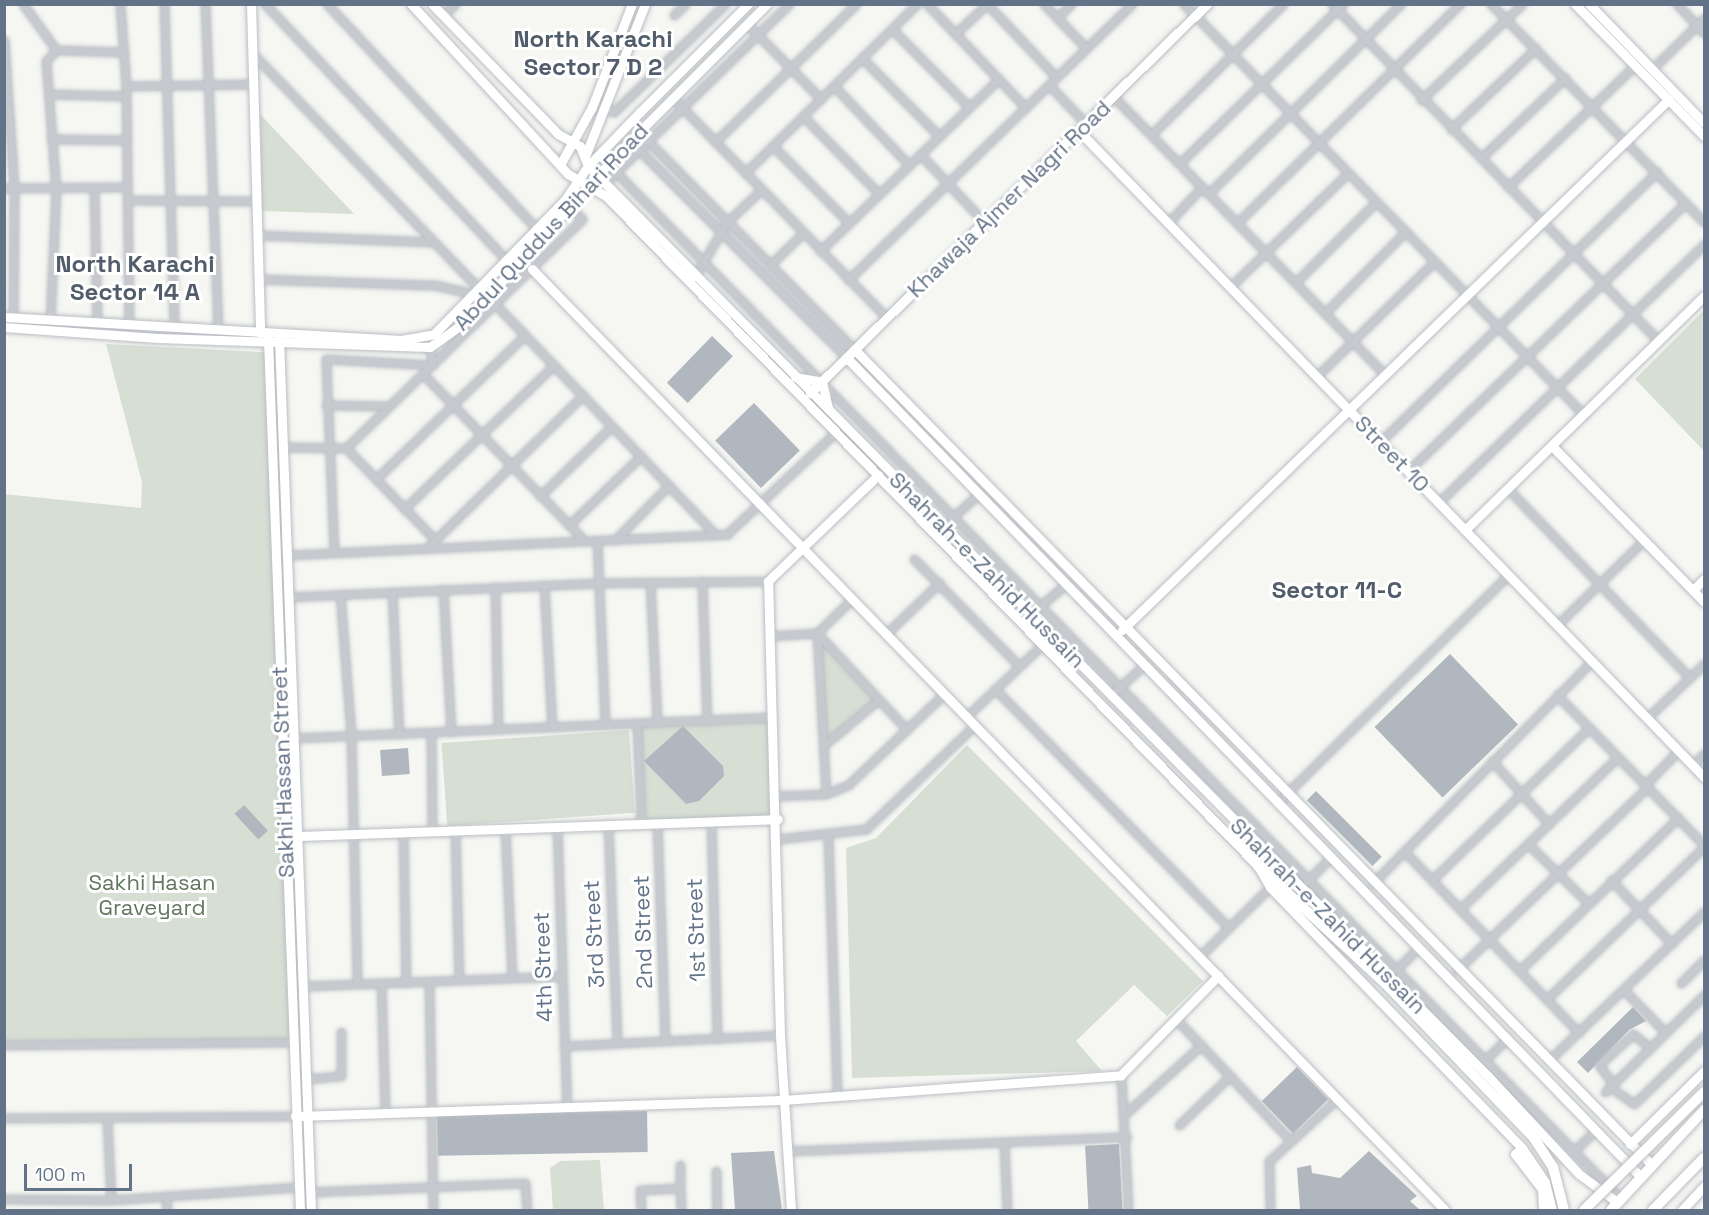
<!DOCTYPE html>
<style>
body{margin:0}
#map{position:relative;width:1709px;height:1215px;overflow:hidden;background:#f6f7f3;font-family:"Space Grotesk",sans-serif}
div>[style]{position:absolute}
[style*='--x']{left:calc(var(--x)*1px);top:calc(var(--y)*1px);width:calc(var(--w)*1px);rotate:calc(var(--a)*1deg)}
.green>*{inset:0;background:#d7dfd4;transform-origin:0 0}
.building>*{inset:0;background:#b0b7be;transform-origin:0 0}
.roads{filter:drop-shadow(0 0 2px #babec4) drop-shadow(0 0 2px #babec4)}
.street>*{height:7px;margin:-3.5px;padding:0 3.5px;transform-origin:3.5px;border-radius:3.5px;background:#c6c9cd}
.secondary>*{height:9px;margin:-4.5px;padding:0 4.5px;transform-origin:4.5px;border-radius:4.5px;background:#fff}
.primary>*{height:10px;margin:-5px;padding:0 5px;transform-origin:5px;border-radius:5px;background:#fff}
.bridges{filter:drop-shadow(0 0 2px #b9bcc1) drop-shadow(0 0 2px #b9bcc1)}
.primary-bridge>*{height:10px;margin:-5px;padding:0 5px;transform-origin:5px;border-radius:5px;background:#fff}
span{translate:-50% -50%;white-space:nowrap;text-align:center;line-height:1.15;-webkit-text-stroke:6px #fff;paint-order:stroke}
.street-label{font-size:22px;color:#637387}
.park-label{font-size:22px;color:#61785f}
.neighbourhood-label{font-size:24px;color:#525d6b;font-weight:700}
.frame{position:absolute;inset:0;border:6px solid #637387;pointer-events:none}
.scale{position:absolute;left:24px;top:1164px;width:108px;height:27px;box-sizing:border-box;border:3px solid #637387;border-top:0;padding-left:8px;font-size:18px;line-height:21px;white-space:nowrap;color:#637387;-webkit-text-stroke:4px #fff;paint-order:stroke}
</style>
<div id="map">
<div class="green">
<i style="clip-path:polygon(260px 114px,354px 214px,262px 211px)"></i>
<i style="clip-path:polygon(1704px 310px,1704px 451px,1635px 379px)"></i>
<i style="clip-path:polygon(106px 344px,280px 353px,305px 1041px,5px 1045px,4px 494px,141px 508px,142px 482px)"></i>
<i style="clip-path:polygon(817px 633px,877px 701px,824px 745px)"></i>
<i style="left:770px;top:717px;width:102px;height:133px;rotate:86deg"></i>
<i style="left:629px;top:730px;width:83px;height:188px;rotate:86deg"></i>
<i style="clip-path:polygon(967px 745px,1203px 981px,1167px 1016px,1134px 985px,1076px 1041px,1102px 1071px,852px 1078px,846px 848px,876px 838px)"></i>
<i style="clip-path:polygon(600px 1160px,604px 1210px,553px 1210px,550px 1168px,560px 1161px)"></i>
</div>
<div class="building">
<i style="left:712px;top:336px;width:29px;height:65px;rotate:44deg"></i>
<i style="left:754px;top:403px;width:66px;height:54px;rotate:46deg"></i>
<i style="left:1450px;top:654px;width:98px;height:105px;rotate:46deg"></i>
<i style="clip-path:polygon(683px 726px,723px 766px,724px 776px,699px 801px,686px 804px,644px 761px)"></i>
<i style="left:408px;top:748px;width:26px;height:28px;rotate:86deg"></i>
<i style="left:1316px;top:791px;width:93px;height:13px;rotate:45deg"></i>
<i style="left:244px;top:805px;width:35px;height:13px;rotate:47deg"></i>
<i style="clip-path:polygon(1633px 1007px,1646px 1021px,1629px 1030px,1588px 1073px,1577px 1062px)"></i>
<i style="left:1297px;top:1067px;width:45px;height:49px;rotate:46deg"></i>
<i style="left:647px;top:1111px;width:41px;height:210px;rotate:89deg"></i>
<i style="left:1119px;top:1144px;width:66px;height:34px;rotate:87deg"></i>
<i style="clip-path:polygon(774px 1151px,782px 1210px,735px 1210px,731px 1153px)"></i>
<i style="clip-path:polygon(1369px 1151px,1417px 1196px,1410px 1201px,1420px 1210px,1300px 1210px,1297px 1168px,1311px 1165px,1312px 1173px,1340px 1178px)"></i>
</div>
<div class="roads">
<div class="street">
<i style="--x:23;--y:4;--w:57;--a:54.3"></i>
<i style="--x:56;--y:50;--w:15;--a:132"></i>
<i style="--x:46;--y:61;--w:129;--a:85.6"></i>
<i style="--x:56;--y:190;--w:131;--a:92.6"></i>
<i style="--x:120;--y:4;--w:82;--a:85.8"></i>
<i style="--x:126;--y:86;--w:240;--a:89.3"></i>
<i style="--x:164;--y:4;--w:324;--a:88.2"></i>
<i style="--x:205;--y:4;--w:326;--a:87.7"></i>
<i style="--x:265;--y:4;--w:352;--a:46.7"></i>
<i style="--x:327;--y:4;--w:308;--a:47"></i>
<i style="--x:927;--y:4;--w:142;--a:46.4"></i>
<i style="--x:987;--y:4;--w:100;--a:46.6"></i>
<i style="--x:1044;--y:4;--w:61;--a:46.3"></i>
<i style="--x:1184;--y:4;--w:574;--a:45.78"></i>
<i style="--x:1332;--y:4;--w:470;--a:45.9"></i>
<i style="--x:1491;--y:4;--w:305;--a:45.7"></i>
<i style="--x:1677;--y:4;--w:40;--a:47"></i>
<i style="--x:674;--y:15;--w:16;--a:-45"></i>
<i style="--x:443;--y:16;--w:17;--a:-45"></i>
<i style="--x:1057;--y:18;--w:20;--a:-45"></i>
<i style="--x:747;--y:24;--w:105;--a:45.4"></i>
<i style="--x:892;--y:29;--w:110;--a:45.4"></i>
<i style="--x:955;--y:34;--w:44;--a:-43.2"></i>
<i style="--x:4;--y:40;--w:148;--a:86.1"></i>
<i style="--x:14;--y:188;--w:130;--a:90.4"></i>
<i style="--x:56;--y:50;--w:68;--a:1.7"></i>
<i style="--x:254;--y:55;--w:323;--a:46.1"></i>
<i style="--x:862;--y:58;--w:110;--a:45.4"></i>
<i style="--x:1652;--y:69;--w:73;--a:-44.4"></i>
<i style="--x:1049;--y:85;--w:54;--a:46.5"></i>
<i style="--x:126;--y:86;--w:128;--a:-0.9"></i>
<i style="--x:834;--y:86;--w:109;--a:46.5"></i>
<i style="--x:49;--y:94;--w:77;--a:1.5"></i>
<i style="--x:1113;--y:96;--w:390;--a:45.7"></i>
<i style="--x:673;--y:98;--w:307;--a:45.8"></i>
<i style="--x:1421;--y:100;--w:139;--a:-43.5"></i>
<i style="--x:602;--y:107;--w:13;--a:23"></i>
<i style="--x:614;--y:112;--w:155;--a:-44.2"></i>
<i style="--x:803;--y:116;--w:109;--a:45.7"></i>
<i style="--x:1451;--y:129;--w:117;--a:-43.6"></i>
<i style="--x:639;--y:132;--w:307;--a:45.3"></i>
<i style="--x:1152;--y:134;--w:185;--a:-44.8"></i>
<i style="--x:51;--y:139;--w:76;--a:0.8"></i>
<i style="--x:630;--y:141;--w:307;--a:45"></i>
<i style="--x:715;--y:142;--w:197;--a:-44.4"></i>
<i style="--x:773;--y:146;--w:108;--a:45.4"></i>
<i style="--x:920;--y:154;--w:95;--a:46.7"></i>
<i style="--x:599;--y:155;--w:1460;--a:45.61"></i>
<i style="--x:1481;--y:158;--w:116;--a:-43.6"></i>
<i style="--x:1180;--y:163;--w:228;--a:-44.3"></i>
<i style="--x:745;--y:173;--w:241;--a:-44.5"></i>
<i style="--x:602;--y:186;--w:261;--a:-44.2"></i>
<i style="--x:94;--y:187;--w:137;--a:88.7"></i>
<i style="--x:1508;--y:187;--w:176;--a:-43.8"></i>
<i style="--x:4;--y:188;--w:123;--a:-0.5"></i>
<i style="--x:1208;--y:194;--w:271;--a:-44.6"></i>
<i style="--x:128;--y:200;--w:128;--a:0.4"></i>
<i style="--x:1168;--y:223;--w:50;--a:-46.6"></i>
<i style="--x:1237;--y:223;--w:313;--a:-44.5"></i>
<i style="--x:257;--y:235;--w:177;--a:2.3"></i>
<i style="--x:820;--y:251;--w:248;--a:-43.9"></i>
<i style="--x:770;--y:265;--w:46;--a:-44.1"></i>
<i style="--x:695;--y:276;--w:63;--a:-59.3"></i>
<i style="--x:727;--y:222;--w:47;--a:-43.3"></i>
<i style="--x:259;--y:279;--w:176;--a:2"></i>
<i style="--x:435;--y:285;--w:39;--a:13"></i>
<i style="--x:848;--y:280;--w:396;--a:-44.2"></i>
<i style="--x:1296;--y:282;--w:113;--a:-45"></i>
<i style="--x:1230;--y:287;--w:164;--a:-44"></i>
<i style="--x:496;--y:305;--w:318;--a:46.3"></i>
<i style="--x:1325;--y:313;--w:115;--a:-45.4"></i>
<i style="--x:423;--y:374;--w:233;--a:45.9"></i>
<i style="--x:1316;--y:377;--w:165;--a:-44.3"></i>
<i style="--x:326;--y:405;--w:63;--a:0.9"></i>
<i style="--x:1380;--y:442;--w:387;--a:-44.3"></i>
<i style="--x:283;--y:447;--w:63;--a:0.9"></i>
<i style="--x:346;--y:448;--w:329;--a:-44.1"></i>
<i style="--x:582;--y:219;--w:17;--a:-135"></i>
<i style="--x:346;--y:448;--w:128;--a:45.9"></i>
<i style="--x:1408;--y:471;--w:386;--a:-44"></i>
<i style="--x:376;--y:479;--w:207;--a:-44"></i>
<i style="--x:1508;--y:489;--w:262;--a:46.1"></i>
<i style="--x:540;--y:496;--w:100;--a:-44.2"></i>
<i style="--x:1438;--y:503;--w:371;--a:-44.2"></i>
<i style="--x:404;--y:509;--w:208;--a:-43.8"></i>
<i style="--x:951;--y:519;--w:36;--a:-42"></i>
<i style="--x:569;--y:525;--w:100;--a:-43.8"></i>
<i style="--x:615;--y:540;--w:77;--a:-45.5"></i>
<i style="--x:597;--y:541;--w:183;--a:87.5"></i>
<i style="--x:426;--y:549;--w:220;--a:-44.4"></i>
<i style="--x:334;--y:552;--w:193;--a:-92.4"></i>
<i style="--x:326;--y:359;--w:107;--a:3.2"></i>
<i style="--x:433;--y:365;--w:29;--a:-102"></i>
<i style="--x:287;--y:555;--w:441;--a:-2.7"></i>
<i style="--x:727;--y:534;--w:149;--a:-43.1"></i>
<i style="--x:914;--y:559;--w:148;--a:45.5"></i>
<i style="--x:702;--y:581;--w:140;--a:88"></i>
<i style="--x:650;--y:582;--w:140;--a:87.1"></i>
<i style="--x:544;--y:585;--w:142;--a:86.8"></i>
<i style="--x:495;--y:587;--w:142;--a:88.8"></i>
<i style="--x:443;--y:589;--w:143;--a:86.8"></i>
<i style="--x:392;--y:592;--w:142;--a:87.2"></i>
<i style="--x:340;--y:594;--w:141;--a:85.5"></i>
<i style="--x:351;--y:735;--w:248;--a:88.6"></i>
<i style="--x:288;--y:597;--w:311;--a:-2.6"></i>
<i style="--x:599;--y:583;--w:169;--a:-0.7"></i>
<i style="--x:1032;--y:613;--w:45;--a:-40.5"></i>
<i style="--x:1557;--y:625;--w:122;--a:-44.3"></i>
<i style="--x:886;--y:634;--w:74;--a:-43.9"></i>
<i style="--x:769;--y:636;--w:48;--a:-3.6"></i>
<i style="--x:817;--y:633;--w:132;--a:47.1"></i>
<i style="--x:995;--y:689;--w:334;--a:45.6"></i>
<i style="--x:1111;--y:695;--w:45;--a:-42.3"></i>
<i style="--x:1557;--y:695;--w:210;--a:45.6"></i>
<i style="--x:966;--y:717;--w:105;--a:-43.5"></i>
<i style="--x:1647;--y:718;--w:79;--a:-43.5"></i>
<i style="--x:637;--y:723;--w:100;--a:87.7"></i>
<i style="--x:431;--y:733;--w:98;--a:89.4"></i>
<i style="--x:293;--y:738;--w:477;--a:-2.5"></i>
<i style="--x:824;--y:745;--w:69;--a:-39.7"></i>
<i style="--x:1492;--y:761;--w:85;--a:47.9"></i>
<i style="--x:1693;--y:765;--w:16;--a:-45"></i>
<i style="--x:1646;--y:784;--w:46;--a:-45.9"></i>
<i style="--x:826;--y:794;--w:161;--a:-93.2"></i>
<i style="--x:817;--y:633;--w:49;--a:-44.2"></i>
<i style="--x:775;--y:796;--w:51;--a:-2.2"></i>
<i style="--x:826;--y:794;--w:24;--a:-22"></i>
<i style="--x:848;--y:785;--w:132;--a:-43.5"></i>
<i style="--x:1278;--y:802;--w:323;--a:-44.6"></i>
<i style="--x:711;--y:821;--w:218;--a:88.4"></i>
<i style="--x:657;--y:822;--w:219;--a:87.9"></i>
<i style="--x:608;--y:824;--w:219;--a:87.6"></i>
<i style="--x:557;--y:826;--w:282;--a:88"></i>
<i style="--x:505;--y:828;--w:150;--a:87.3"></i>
<i style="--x:455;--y:830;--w:150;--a:88.5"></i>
<i style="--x:403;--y:832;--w:151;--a:88.9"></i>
<i style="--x:828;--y:836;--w:261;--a:88"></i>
<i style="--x:778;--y:839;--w:89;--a:-6.5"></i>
<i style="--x:866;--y:829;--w:151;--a:-43.7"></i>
<i style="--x:1528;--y:844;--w:83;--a:44.5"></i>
<i style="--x:1404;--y:851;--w:252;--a:46.1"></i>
<i style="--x:1432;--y:880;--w:219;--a:-44.1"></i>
<i style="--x:1611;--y:880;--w:88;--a:46.4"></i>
<i style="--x:1307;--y:881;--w:35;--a:-45"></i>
<i style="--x:1373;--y:883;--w:312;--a:-45.4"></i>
<i style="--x:1460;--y:909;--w:219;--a:-43.9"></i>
<i style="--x:1199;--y:957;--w:100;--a:-44.6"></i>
<i style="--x:1397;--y:969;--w:31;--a:-45"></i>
<i style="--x:1457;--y:970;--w:265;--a:-43.8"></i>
<i style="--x:1519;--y:971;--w:221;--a:-43.9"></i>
<i style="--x:429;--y:981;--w:229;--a:89"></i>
<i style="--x:381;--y:983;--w:130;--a:88.2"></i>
<i style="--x:1681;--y:983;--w:33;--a:-45"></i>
<i style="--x:303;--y:986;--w:258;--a:-2.2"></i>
<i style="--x:1624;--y:990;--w:60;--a:45.7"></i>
<i style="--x:1547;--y:999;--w:219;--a:-44.1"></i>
<i style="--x:1176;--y:1019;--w:168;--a:46.7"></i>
<i style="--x:4;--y:1045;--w:289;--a:-0.6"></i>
<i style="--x:564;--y:1046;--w:216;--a:-2.9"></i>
<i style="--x:1485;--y:1060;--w:32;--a:-44"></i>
<i style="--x:1548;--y:1061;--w:216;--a:-43.7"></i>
<i style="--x:1121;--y:1075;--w:135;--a:87"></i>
<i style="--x:305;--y:1079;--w:36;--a:-5"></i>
<i style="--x:341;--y:1076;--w:44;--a:-90"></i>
<i style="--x:1613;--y:1084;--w:24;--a:-126"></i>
<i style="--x:1599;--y:1065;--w:46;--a:-42.4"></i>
<i style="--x:1633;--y:1034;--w:22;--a:39"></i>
<i style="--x:1610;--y:1087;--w:29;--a:35"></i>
<i style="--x:1634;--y:1104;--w:98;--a:-44.2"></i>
<i style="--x:1605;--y:1092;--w:139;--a:-44.4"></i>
<i style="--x:1125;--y:1114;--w:103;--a:-42.2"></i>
<i style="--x:4;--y:1118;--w:291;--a:-0.4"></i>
<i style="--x:107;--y:1120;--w:80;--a:87.1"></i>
<i style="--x:1179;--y:1125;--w:71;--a:-43.9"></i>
<i style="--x:1004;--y:1142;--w:68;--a:87.5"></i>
<i style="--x:1575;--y:1150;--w:29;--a:-44"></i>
<i style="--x:787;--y:1151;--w:340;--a:-2.4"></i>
<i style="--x:716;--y:1171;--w:39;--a:89"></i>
<i style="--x:680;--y:1188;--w:22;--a:87"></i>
<i style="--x:310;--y:1192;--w:215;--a:-2.4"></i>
<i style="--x:525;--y:1183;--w:27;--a:86"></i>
<i style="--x:166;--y:1196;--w:14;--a:86"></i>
<i style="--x:4;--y:1199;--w:107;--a:0.5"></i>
<i style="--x:111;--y:1200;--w:188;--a:-4"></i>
<i style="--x:641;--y:1210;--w:20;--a:-93"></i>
<i style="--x:640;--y:1190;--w:40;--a:-2.9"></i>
<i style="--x:680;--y:1188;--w:23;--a:-90"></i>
<i style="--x:1270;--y:1210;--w:49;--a:-91.2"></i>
<i style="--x:1269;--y:1161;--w:92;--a:-42.4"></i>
</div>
<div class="secondary">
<i style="--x:251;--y:4;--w:329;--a:88.4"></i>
<i style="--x:411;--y:4;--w:231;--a:47.3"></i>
<i style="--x:568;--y:174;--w:44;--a:30.1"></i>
<i style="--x:606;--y:196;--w:935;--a:45.78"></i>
<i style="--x:1258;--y:866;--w:24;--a:60"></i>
<i style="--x:1270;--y:887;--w:363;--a:46"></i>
<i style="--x:1522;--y:1148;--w:41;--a:55.9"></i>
<i style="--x:1545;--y:1182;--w:29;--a:76"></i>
<i style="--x:432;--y:4;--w:181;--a:45.9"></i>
<i style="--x:558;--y:134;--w:25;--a:29"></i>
<i style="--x:580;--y:146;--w:22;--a:68"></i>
<i style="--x:588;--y:166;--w:1280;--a:45.32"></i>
<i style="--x:1488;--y:1076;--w:134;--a:47.1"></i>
<i style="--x:1579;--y:1174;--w:47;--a:36.4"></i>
<i style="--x:1575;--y:4;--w:185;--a:45.7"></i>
<i style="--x:1589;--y:4;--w:165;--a:46"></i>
<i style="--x:1079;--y:131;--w:899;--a:45.95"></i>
<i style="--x:586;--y:154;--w:161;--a:-68.5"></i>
<i style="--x:561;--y:163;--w:64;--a:-61"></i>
<i style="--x:592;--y:107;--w:110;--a:-68.8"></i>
<i style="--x:532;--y:269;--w:1311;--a:45.87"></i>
<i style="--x:4;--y:317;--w:398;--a:3.3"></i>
<i style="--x:401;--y:340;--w:34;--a:-10"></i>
<i style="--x:434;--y:334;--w:186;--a:-45.7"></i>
<i style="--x:564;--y:201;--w:42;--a:-55.6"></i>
<i style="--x:588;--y:166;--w:75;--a:-46.1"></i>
<i style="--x:640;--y:112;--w:153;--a:-45"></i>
<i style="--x:4;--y:327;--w:154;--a:4.1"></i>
<i style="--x:158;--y:338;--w:272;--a:1.9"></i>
<i style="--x:430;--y:347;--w:43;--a:-35.5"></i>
<i style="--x:465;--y:322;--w:234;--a:-47.8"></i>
<i style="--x:622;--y:149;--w:205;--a:-45"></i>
<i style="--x:268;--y:338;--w:873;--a:87.9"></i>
<i style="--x:279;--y:339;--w:872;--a:87.9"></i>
<i style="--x:855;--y:350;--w:1140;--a:45.64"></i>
<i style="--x:847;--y:358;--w:1141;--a:45.89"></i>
<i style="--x:795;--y:377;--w:27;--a:10"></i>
<i style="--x:822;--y:382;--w:27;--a:77"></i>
<i style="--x:810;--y:393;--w:556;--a:-44.42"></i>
<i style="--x:1552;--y:446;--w:218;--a:45.7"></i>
<i style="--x:1465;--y:530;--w:334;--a:-44.4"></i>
<i style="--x:1693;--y:590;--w:16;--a:-45"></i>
<i style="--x:1122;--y:630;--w:762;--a:-44.15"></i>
<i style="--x:297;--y:836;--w:481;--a:-2"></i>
<i style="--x:295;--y:1116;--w:489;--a:-1.9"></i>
<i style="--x:784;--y:1100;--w:338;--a:-4.2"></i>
<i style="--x:1121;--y:1075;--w:139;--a:-45.6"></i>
<i style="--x:1630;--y:1144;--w:104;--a:-44.6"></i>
<i style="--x:1522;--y:1148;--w:9;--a:139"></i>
<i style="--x:1515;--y:1154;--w:44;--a:52.4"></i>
<i style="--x:1542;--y:1189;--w:21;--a:87"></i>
<i style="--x:791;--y:1210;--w:175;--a:-93.6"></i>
<i style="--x:780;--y:1035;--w:454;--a:-91.5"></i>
<i style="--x:768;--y:581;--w:153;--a:-43.9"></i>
<i style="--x:1682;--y:1210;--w:33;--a:-47"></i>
</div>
<div class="primary">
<i style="--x:1258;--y:866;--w:173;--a:42.7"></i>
<i style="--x:1385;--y:983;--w:215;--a:46.1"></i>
<i style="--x:1534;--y:1138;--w:35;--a:57"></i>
<i style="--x:1553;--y:1167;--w:44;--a:75.7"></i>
<i style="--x:1611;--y:1210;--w:137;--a:-47.1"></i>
<i style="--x:1653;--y:1210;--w:73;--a:-45.6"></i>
</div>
</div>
<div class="bridges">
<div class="primary-bridge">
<i style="--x:1584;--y:1210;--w:168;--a:-44.5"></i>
</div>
</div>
<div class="street-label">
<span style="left:1009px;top:199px;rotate:-44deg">Khawaja Ajmer Nagri Road</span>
<span style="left:551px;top:227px;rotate:-47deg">Abdul Quddus Bihari Road</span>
<span style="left:1392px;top:454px;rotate:46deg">Street 10</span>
<span style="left:987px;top:570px;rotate:45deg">Shahrah-e-Zahid Hussain</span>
<span style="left:283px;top:772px;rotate:-92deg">Sakhi Hassan Street</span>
<span style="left:1328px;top:916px;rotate:45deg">Shahrah-e-Zahid Hussain</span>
<span style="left:696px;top:930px;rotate:-92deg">1st Street</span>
<span style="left:643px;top:932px;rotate:-92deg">2nd Street</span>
<span style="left:594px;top:934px;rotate:-93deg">3rd Street</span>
<span style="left:543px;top:967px;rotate:-92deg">4th Street</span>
</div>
<div class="park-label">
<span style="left:152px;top:895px">Sakhi Hasan<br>Graveyard</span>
</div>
<div class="neighbourhood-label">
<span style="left:593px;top:53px">North Karachi<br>Sector 7 D 2</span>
<span style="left:135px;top:278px">North Karachi<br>Sector 14 A</span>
<span style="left:1337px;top:590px">Sector 11-C</span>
</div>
<div class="frame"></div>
<div class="scale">100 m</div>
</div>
